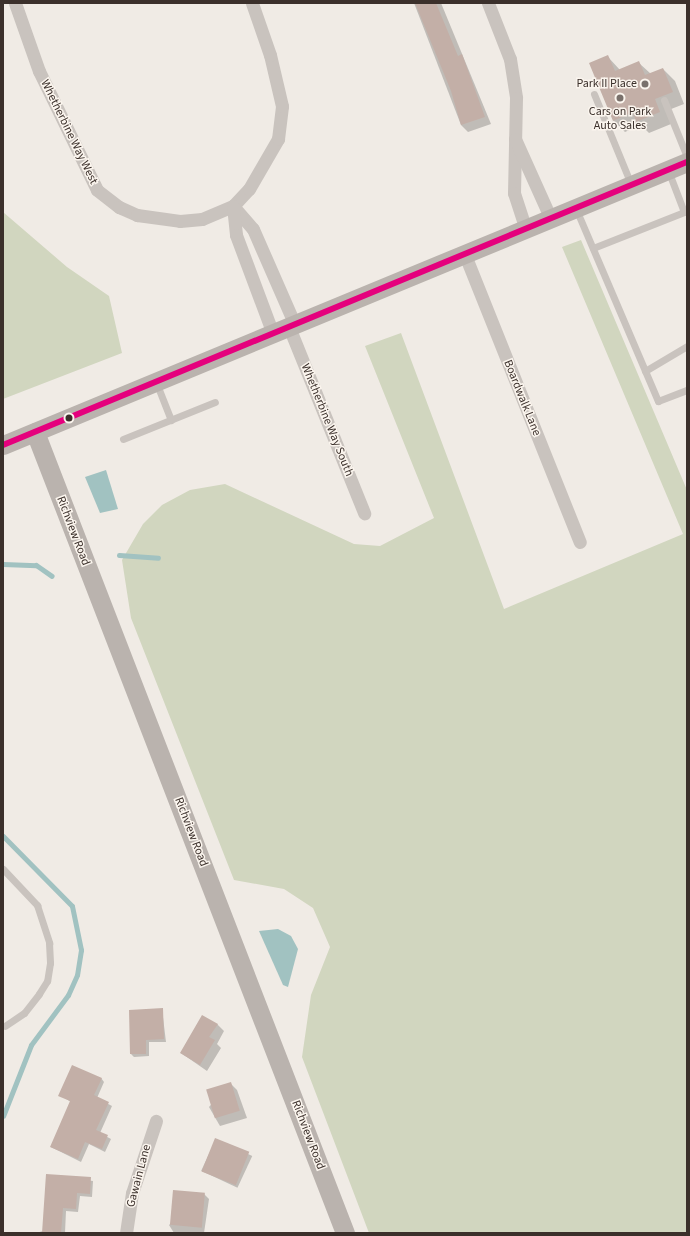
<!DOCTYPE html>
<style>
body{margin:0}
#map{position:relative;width:690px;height:1236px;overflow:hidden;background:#f0ebe5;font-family:"Source Sans 3",sans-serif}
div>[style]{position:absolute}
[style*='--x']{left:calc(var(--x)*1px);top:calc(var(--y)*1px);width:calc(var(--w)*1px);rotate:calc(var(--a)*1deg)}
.green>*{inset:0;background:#d1d6bf}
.water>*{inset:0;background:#a1c2c1}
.shadow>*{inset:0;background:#0003;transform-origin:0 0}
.stream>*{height:5px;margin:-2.5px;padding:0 2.5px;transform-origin:2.5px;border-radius:2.5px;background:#a1c2c1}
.building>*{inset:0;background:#c3afa7;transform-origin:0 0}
.lane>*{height:7px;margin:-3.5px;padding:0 3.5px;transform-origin:3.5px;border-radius:3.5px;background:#c9c3be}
.street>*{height:13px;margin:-6.5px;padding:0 6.5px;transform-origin:6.5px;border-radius:6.5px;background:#c9c3be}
.secondary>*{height:19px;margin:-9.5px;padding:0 9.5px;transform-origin:9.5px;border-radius:9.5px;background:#bab3ae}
.bus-1>*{height:6px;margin:-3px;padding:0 3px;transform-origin:3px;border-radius:3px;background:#e5007d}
.dots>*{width:11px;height:11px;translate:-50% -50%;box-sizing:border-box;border:2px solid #fbf5ee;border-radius:50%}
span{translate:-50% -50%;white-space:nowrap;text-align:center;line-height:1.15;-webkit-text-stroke:3px #fbf5ee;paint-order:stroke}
.poi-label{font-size:12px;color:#3b302b}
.right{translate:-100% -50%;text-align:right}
.street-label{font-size:12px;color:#3b302b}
.frame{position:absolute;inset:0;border:4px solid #3b302b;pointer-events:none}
</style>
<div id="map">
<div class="green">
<i style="clip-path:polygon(3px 212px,67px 267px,109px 296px,122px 353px,3px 399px)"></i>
<i style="clip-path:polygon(581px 240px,687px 490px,687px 1233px,369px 1233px,302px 1057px,311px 995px,330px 947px,313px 908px,284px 889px,234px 880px,131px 618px,122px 560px,143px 524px,162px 505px,190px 490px,225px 484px,354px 544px,380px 546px,434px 518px,365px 346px,401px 333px,504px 609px,683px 534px,562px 247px)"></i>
</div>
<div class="water">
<i style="clip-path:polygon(106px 470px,118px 509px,100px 513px,85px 477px)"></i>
<i style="clip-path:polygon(278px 929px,291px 936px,298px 949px,288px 987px,283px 985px,259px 931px)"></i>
</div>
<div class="shadow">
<i style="clip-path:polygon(414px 3px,441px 3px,491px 124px,468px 132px,461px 125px)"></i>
<i style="clip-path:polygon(608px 57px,620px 70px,639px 63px,651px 74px,663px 69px,675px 81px,684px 104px,666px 111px,671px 124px,649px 133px,641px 125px,625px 132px,613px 120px)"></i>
<i style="clip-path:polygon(162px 1009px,166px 1042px,149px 1042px,149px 1056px,134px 1057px,131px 1054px)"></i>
<i style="clip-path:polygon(217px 1024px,224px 1031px,217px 1044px,221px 1048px,207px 1071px,181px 1053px)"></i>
<i style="clip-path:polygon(101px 1078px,104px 1082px,97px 1098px,112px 1106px,100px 1133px,111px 1139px,105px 1152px,89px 1144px,81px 1162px,51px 1147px,71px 1102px,60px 1095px)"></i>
<i style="clip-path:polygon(230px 1083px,237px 1090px,247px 1118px,220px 1126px,209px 1107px)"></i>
<i style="left:216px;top:1139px;width:40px;height:35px;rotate:25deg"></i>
<i style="clip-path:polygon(47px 1175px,93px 1181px,92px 1197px,80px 1196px,78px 1212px,66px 1211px,65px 1233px,36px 1233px,43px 1231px)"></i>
<i style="clip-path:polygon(204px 1194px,209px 1199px,204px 1233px,174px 1233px,169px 1225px)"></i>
</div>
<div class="stream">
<i style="--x:119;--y:555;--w:39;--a:4"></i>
<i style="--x:3;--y:564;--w:33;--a:2"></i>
<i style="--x:36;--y:565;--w:19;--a:35"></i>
<i style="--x:3;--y:836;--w:98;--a:45.4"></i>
<i style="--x:72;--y:906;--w:45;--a:78.4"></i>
<i style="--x:81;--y:950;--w:25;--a:99"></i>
<i style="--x:77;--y:975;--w:22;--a:114"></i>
<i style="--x:68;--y:995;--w:62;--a:126.5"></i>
<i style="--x:31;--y:1045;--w:76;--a:111.5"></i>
</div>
<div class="building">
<i style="clip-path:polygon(415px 3px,436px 3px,458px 56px,462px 54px,485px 117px,461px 125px,451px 91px)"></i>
<i style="clip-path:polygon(608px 55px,615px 71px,639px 61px,645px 75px,663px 68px,673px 92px,655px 99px,660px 112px,636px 122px,633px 112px,613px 121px,589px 63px)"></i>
<i style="clip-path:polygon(163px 1008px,164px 1039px,146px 1040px,146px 1054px,130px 1054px,129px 1010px)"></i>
<i style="clip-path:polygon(202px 1015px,218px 1024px,209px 1037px,215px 1040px,200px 1065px,180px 1053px)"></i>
<i style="clip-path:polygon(72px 1065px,102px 1078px,94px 1095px,109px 1102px,96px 1130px,108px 1135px,102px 1149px,85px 1142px,78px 1159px,50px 1147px,70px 1101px,58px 1096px)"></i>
<i style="left:231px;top:1082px;width:30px;height:26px;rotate:73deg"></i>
<i style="left:215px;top:1138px;width:37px;height:36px;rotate:22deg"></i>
<i style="clip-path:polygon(46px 1174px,91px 1177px,90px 1194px,77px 1193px,76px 1209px,63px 1208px,61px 1233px,42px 1233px)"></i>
<i style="left:173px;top:1190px;width:32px;height:35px;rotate:5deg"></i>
</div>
<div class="lane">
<i style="--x:594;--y:94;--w:97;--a:67.7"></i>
<i style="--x:664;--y:100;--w:61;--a:68"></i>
<i style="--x:576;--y:209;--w:209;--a:66.9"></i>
<i style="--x:658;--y:401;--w:31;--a:-21"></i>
<i style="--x:593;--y:248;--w:98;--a:-21.6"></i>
<i style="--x:684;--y:212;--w:45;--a:-110.9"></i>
<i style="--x:645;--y:371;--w:49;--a:-30.8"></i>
<i style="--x:156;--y:382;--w:41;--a:68.5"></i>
<i style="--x:123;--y:439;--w:99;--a:-21.9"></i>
<i style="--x:3;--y:869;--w:50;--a:46.6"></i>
<i style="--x:37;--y:905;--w:40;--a:72"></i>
<i style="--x:49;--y:943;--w:20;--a:87"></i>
<i style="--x:50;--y:963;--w:18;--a:99"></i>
<i style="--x:47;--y:981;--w:15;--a:122"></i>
<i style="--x:39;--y:994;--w:24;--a:128"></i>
<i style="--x:24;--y:1013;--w:23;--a:146"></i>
</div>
<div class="street">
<i style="--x:15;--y:3;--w:72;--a:70.6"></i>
<i style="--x:39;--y:71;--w:132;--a:64"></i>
<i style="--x:97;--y:190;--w:28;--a:38"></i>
<i style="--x:119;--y:207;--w:20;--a:24"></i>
<i style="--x:137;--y:215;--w:43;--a:7.9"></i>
<i style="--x:180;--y:221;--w:22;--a:-5"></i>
<i style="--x:202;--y:219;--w:34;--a:-23"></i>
<i style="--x:233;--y:206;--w:23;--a:-47"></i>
<i style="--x:249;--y:189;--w:58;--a:-59.9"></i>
<i style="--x:278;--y:139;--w:33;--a:-83"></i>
<i style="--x:282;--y:106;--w:52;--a:-103.2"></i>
<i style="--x:270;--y:55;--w:55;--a:-109.1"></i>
<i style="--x:488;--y:3;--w:60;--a:68.6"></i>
<i style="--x:510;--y:59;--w:39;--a:81"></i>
<i style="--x:516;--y:98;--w:95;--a:91.2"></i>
<i style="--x:514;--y:193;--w:39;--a:72"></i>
<i style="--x:515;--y:139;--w:88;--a:65.8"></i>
<i style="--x:233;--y:206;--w:30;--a:49"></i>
<i style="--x:253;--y:229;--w:105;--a:66.4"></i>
<i style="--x:233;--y:206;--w:29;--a:84"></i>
<i style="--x:236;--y:235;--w:106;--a:69.5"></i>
<i style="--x:465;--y:255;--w:309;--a:68.2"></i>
<i style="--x:289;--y:327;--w:201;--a:68"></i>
<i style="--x:126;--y:1233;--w:40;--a:-81.5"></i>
<i style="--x:132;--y:1193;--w:76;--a:-71.6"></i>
</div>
<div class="secondary">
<i style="--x:35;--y:432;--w:859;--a:68.84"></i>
<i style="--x:3;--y:445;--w:740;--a:-22.48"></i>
</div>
<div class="bus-1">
<i style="--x:3;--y:445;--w:740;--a:-22.48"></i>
</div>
<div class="dots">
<i style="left:645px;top:84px;background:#7a716c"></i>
<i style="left:620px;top:98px;background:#7a716c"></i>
<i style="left:69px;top:418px;background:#3b302b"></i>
</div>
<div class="poi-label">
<span class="right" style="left:637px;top:84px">Park II Place</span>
<span style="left:620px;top:119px">Cars on Park<br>Auto Sales</span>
</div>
<div class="street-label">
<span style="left:69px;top:132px;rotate:64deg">Whetherbine Way West</span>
<span style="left:522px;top:398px;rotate:68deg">Boardwalk Lane</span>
<span style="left:327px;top:420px;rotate:68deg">Whetherbine Way South</span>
<span style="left:73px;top:531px;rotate:69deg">Richview Road</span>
<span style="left:191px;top:832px;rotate:69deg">Richview Road</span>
<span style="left:308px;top:1135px;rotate:69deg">Richview Road</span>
<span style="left:139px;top:1176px;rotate:-75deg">Gawain Lane</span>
</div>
<div class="frame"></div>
</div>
